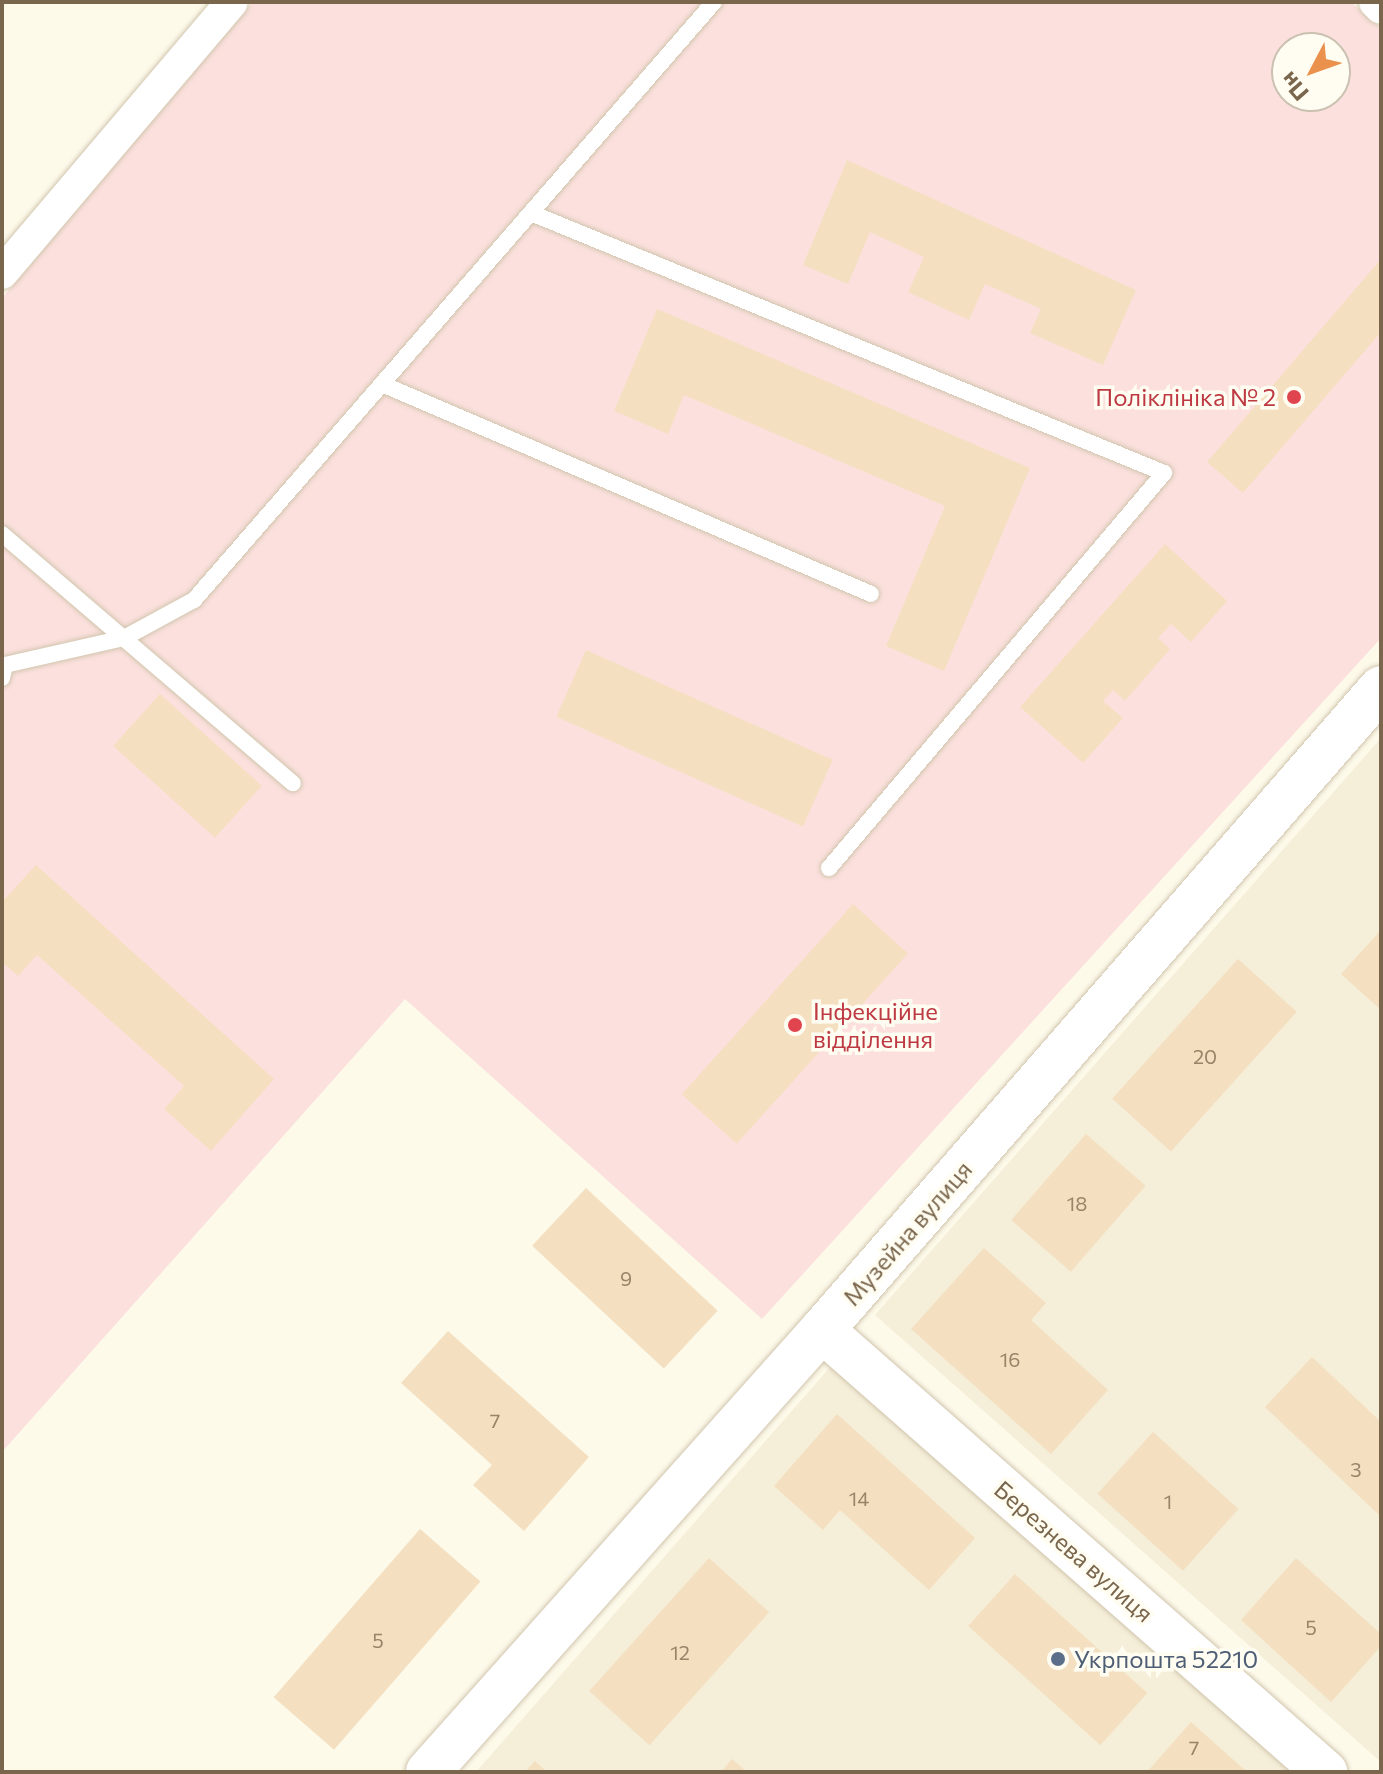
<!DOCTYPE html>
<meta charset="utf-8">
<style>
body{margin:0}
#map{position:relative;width:1383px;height:1774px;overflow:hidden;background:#fdfaea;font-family:Commissioner,sans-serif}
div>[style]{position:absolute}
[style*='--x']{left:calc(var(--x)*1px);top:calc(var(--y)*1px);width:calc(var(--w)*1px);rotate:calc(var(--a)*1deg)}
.residential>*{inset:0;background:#f5eed8}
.medical>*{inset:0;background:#fbe0dd}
.building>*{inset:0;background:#f4e0c1;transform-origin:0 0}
.roads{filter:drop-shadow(0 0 2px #d1c5ae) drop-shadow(0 0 2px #d1c5ae)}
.lane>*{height:16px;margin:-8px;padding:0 8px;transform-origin:8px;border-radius:8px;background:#fff}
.street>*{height:32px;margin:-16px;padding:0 16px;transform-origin:16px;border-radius:16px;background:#fff}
.secondary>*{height:44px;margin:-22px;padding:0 22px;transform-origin:22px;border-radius:22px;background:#fff}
.dots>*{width:22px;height:22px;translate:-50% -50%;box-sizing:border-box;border:4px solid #fffdf2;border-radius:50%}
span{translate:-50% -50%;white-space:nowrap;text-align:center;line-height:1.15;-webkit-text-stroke:7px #fffdf2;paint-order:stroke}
.number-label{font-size:20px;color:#988469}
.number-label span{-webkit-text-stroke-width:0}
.health-label{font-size:24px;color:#be3a42}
.right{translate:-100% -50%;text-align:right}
.left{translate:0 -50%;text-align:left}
.street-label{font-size:24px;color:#7a664c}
.service-label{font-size:24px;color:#4e5e75}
.frame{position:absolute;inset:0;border:4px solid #7a664c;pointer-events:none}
.north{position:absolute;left:1271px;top:32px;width:80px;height:80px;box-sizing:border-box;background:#fffdf2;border:2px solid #cac1b0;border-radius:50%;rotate:229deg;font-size:22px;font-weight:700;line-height:32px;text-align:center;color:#7a664c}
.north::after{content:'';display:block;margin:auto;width:28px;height:36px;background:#ea914d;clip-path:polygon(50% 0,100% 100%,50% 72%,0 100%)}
</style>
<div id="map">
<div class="residential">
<i style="clip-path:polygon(1381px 738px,1381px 1762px,875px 1315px)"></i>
<i style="clip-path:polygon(832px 1365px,1295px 1772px,476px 1772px)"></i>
</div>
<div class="medical">
<i style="clip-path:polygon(evenodd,253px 2px,1351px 2px,1381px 28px,1381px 638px,762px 1319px,405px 999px,2px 1452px,2px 298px,253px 2px,1287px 48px,1335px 48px,1335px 96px,1287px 96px,1287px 48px)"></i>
</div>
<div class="building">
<i style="clip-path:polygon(847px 160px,1136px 290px,1103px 365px,1030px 333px,1041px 309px,985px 284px,969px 320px,908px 292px,924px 257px,870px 232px,848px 284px,803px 265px)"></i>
<i style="clip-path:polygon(1381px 259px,1381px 332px,1243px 493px,1207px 462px)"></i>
<i style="clip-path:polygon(657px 309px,1030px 468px,944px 671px,886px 646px,945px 506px,684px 395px,668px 434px,614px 411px)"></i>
<i style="clip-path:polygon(1165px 544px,1227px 601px,1191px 642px,1171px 624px,1158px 638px,1170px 649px,1125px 701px,1113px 690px,1103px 701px,1123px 718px,1083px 763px,1020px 707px)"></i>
<i style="left:586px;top:650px;width:270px;height:73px;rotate:24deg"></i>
<i style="left:160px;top:694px;width:137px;height:70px;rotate:42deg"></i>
<i style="clip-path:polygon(36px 865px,274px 1079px,211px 1151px,164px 1109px,184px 1086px,37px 955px,18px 976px,2px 962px,2px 902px)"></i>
<i style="left:853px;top:904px;width:74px;height:256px;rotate:42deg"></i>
<i style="clip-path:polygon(1381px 930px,1381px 1010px,1341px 974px)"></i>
<i style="left:1238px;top:959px;width:79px;height:188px;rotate:42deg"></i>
<i style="left:1086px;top:1134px;width:79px;height:114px;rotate:41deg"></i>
<i style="left:586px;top:1188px;width:180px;height:79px;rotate:43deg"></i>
<i style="clip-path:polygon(984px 1248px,1046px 1303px,1031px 1320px,1108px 1390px,1051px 1454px,911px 1329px)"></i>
<i style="clip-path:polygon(448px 1331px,589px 1457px,524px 1531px,473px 1485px,492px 1465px,401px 1383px)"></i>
<i style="clip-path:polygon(1312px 1357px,1381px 1422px,1381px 1517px,1265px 1407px)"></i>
<i style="clip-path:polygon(837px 1414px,975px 1538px,929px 1590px,840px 1510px,823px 1530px,774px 1486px)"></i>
<i style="left:1153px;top:1432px;width:115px;height:83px;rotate:42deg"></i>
<i style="left:420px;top:1529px;width:80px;height:223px;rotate:41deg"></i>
<i style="left:709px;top:1558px;width:81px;height:179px;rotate:42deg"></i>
<i style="clip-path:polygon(1296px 1558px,1381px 1634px,1381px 1646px,1331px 1702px,1241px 1620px)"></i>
<i style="left:1015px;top:1574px;width:178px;height:70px;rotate:42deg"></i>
<i style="clip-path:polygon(1191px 1722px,1247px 1772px,1147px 1772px)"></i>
<i style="clip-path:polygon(732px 1759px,747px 1772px,721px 1772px)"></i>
<i style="clip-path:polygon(535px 1761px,547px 1772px,525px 1772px)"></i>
</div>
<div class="roads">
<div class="lane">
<i style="--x:531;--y:213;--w:684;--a:22.33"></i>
<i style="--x:1164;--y:473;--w:518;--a:130.3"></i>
<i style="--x:382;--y:384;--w:532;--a:23.24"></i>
<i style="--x:2;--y:534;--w:383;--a:40.6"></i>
<i style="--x:2;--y:678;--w:13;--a:-77"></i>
<i style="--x:5;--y:665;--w:122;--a:-12.8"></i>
<i style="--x:124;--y:638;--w:80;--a:-28.5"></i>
<i style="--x:194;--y:600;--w:792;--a:-48.99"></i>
</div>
<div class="street">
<i style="--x:1375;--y:2;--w:8;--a:45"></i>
<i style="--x:2;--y:273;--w:355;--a:-49.7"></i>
</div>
<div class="secondary">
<i style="--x:822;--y:1330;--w:670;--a:41.31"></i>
<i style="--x:428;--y:1772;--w:592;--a:-48.29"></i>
<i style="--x:822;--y:1330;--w:851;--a:-48.95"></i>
</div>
</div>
<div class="dots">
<i style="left:1294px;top:397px;background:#e0444e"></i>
<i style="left:795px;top:1025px;background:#e0444e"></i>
<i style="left:1058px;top:1659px;background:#5c6f8a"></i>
</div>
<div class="number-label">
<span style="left:1205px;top:1056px">20</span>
<span style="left:1077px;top:1203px">18</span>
<span style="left:626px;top:1278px">9</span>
<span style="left:1010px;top:1359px">16</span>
<span style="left:495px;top:1420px">7</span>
<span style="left:1356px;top:1469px">3</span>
<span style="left:859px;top:1498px">14</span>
<span style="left:1168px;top:1501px">1</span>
<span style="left:1311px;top:1627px">5</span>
<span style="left:378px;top:1640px">5</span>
<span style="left:680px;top:1652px">12</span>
<span style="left:1194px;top:1747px">7</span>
</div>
<div class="health-label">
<span class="right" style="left:1276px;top:397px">Поліклініка № 2</span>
<span class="left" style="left:813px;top:1025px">Інфекційне<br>відділення</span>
</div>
<div class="street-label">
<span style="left:907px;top:1233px;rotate:-49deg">Музейна вулиця</span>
<span style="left:1074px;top:1551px;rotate:41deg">Березнева вулиця</span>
</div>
<div class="service-label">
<span class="left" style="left:1074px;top:1659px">Укрпошта 52210</span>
</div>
<div class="frame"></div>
<div class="north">Пн</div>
</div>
